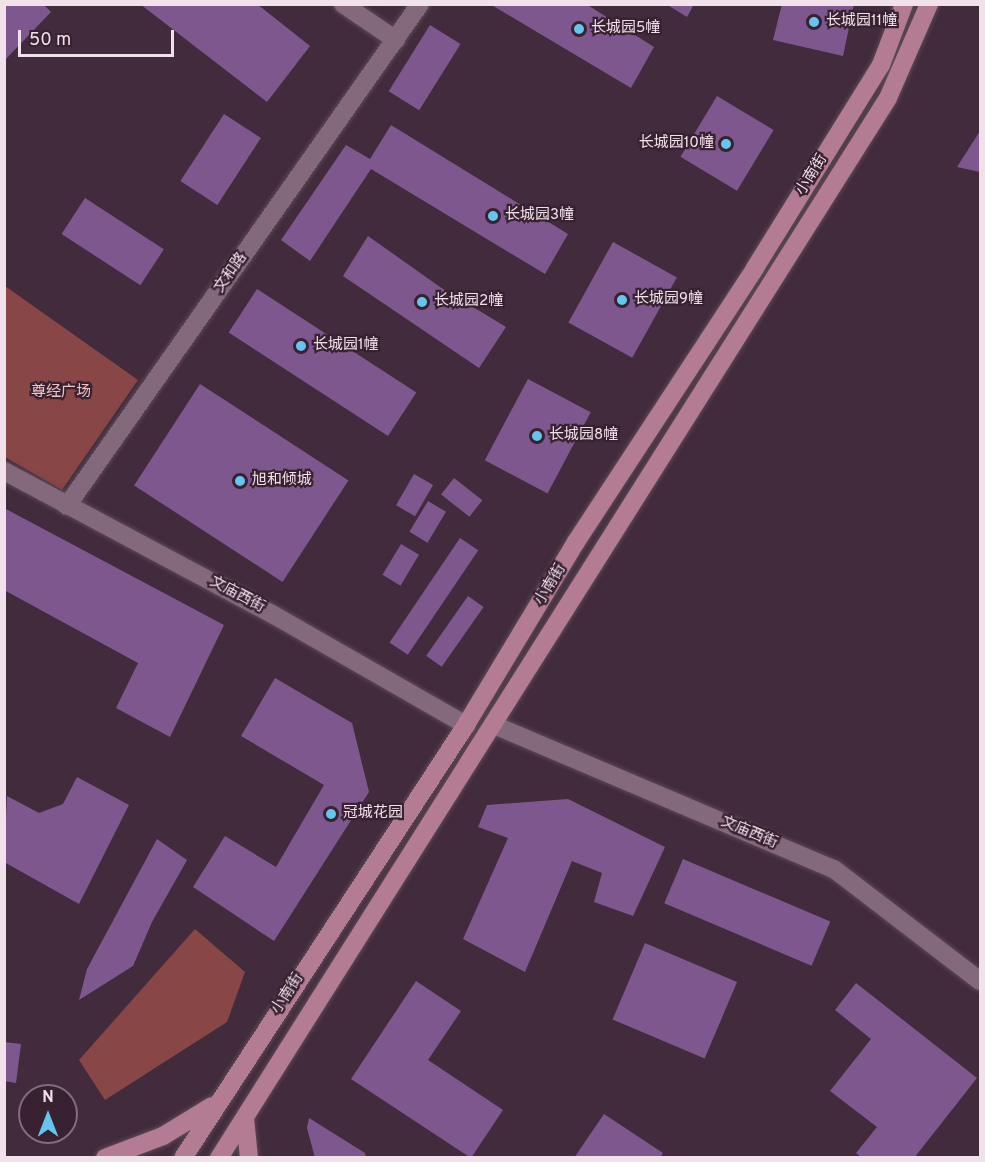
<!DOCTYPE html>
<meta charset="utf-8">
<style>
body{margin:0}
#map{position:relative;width:985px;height:1162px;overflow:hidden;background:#422b3c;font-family:Overpass,"Noto Sans SC",sans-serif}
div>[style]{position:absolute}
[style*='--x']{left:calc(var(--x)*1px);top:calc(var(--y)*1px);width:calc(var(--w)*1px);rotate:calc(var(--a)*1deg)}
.green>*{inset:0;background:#894646}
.building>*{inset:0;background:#7f578f;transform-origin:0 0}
.roads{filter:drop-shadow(0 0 2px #5c4956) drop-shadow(0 0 2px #5c4956)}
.minor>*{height:18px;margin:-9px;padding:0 9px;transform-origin:9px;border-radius:9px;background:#83697b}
.major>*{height:18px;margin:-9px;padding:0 9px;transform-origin:9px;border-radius:9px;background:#b47c92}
.dots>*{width:16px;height:16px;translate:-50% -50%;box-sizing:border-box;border:3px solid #382131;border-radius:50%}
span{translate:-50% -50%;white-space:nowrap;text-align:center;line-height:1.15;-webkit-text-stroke:4.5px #382131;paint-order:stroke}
.poi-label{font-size:15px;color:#f1e1eb}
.left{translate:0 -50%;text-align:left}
.right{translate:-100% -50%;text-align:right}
.street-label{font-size:15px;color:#f1e1eb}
.park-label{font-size:15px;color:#f1c5c3}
.frame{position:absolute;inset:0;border:6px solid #f1e1eb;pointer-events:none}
.north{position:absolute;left:18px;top:1084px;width:60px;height:60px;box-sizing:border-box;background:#382131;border:2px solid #826e7b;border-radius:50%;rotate:0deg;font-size:16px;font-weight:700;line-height:24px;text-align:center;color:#f1e1eb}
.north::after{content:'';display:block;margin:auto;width:21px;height:27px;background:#64c5ee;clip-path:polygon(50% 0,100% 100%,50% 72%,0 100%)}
.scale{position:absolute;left:18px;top:30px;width:156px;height:27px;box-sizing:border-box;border:3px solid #f1e1eb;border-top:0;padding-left:8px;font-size:18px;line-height:21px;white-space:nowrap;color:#f1e1eb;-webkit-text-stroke:4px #382131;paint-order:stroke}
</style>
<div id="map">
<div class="green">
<i style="clip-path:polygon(5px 286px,138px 380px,62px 490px,5px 457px)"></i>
<i style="clip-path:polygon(195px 929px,245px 972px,227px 1022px,105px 1100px,79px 1060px)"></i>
</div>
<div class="building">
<i style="clip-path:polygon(4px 4px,43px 4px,51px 12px,4px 61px)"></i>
<i style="clip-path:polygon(140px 4px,257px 4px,310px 46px,267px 102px)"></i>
<i style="clip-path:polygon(490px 4px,586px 4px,654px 47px,631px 88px)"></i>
<i style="clip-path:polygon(666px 4px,694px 4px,687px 17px)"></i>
<i style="clip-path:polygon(782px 4px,854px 4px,843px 56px,773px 40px)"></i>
<i style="left:430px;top:25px;width:36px;height:78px;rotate:32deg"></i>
<i style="left:717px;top:96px;width:66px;height:71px;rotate:31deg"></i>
<i style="left:224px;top:114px;width:44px;height:80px;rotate:33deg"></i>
<i style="clip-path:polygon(391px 125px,568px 234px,545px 274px,371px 169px,310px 261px,281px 240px,346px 145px,370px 159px)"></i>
<i style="clip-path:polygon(980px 131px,980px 172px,957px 167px)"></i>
<i style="left:85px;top:198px;width:94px;height:43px;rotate:33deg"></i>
<i style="clip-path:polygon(368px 236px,440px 287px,506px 327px,479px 368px,343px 276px)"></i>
<i style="left:613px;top:242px;width:73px;height:92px;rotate:29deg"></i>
<i style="left:257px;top:289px;width:190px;height:52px;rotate:33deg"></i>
<i style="left:528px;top:379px;width:71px;height:92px;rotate:28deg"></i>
<i style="left:200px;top:384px;width:177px;height:121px;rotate:33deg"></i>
<i style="left:414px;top:474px;width:22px;height:36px;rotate:30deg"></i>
<i style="left:454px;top:478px;width:36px;height:21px;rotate:38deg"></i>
<i style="left:428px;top:501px;width:21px;height:36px;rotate:31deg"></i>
<i style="clip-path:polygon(4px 508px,224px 625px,170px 737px,116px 708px,138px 663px,4px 590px)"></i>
<i style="left:460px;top:538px;width:22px;height:126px;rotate:34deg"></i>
<i style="left:401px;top:544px;width:21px;height:36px;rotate:31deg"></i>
<i style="left:468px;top:596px;width:19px;height:73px;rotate:35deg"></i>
<i style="clip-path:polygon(275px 678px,352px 723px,369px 792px,274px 941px,193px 887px,225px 836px,276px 867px,324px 785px,241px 736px)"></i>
<i style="clip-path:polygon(77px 777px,129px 805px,79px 904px,4px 862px,7px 796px,39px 813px,63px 804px)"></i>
<i style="clip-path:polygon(568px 799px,665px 847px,633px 916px,594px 902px,602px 873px,572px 861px,525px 972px,463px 939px,508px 838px,478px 827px,487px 805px)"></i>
<i style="clip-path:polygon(157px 839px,187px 860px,152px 922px,133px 966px,79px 1000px,87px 969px)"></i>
<i style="left:683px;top:859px;width:160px;height:48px;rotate:23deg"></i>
<i style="left:645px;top:943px;width:100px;height:83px;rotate:23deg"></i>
<i style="clip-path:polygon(416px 981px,461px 1011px,428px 1060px,503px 1110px,471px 1158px,351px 1079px)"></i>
<i style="clip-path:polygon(856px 983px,977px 1078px,914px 1158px,862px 1158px,856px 1153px,877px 1127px,830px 1091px,871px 1039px,835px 1010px)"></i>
<i style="clip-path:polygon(4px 1042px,21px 1044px,16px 1083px,4px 1081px)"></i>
<i style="clip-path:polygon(604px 1114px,663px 1153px,660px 1158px,574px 1158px)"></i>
<i style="clip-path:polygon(309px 1118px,365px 1153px,366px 1158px,315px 1158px,307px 1128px)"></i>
</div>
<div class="roads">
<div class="minor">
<i style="--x:343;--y:4;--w:64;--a:34.2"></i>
<i style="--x:4;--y:471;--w:304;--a:28.1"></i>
<i style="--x:272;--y:614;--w:224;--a:29.8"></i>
<i style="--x:67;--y:506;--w:614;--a:-54.89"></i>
<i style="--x:494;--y:725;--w:369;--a:23"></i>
<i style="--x:834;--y:869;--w:184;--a:37.5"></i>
</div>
<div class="major">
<i style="--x:245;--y:1118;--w:40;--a:84.3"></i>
<i style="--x:105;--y:1158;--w:62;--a:-20.8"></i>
<i style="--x:163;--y:1136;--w:57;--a:-31.5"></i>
<i style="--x:183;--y:1158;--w:517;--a:-56.83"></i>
<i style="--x:466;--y:725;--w:214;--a:-59"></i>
<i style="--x:576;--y:542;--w:327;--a:-56.8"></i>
<i style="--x:755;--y:268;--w:239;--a:-58.2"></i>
<i style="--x:881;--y:65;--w:65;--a:-69.3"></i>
<i style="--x:219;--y:1158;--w:1253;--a:-57.74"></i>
<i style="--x:888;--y:98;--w:103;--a:-66.4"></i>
</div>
</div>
<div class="dots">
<i style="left:814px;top:22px;background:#64c5ee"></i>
<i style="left:579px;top:29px;background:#64c5ee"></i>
<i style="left:726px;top:144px;background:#64c5ee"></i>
<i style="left:493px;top:216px;background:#64c5ee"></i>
<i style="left:622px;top:300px;background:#64c5ee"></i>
<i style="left:422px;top:302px;background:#64c5ee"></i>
<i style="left:301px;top:346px;background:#64c5ee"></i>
<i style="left:537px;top:436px;background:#64c5ee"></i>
<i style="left:240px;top:481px;background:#64c5ee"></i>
<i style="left:331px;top:814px;background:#64c5ee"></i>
</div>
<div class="poi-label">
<span class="left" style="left:826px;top:22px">长城园11幢</span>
<span class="left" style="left:591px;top:29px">长城园5幢</span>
<span class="right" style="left:714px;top:144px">长城园10幢</span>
<span class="left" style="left:505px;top:216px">长城园3幢</span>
<span class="left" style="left:634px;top:300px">长城园9幢</span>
<span class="left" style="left:434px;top:302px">长城园2幢</span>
<span class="left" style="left:313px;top:346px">长城园1幢</span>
<span class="left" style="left:549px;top:436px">长城园8幢</span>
<span class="left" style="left:252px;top:481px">旭和倾城</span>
<span class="left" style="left:343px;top:814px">冠城花园</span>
</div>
<div class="street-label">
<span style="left:812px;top:175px;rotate:-58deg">小南街</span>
<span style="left:231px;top:273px;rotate:-55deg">文和路</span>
<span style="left:551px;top:585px;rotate:-59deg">小南街</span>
<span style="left:237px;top:595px;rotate:28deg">文庙西街</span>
<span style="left:749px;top:833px;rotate:23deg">文庙西街</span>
<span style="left:288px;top:994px;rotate:-57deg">小南街</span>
</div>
<div class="park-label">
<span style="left:61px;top:393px">尊经广场</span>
</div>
<div class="frame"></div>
<div class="north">N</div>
<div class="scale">50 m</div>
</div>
